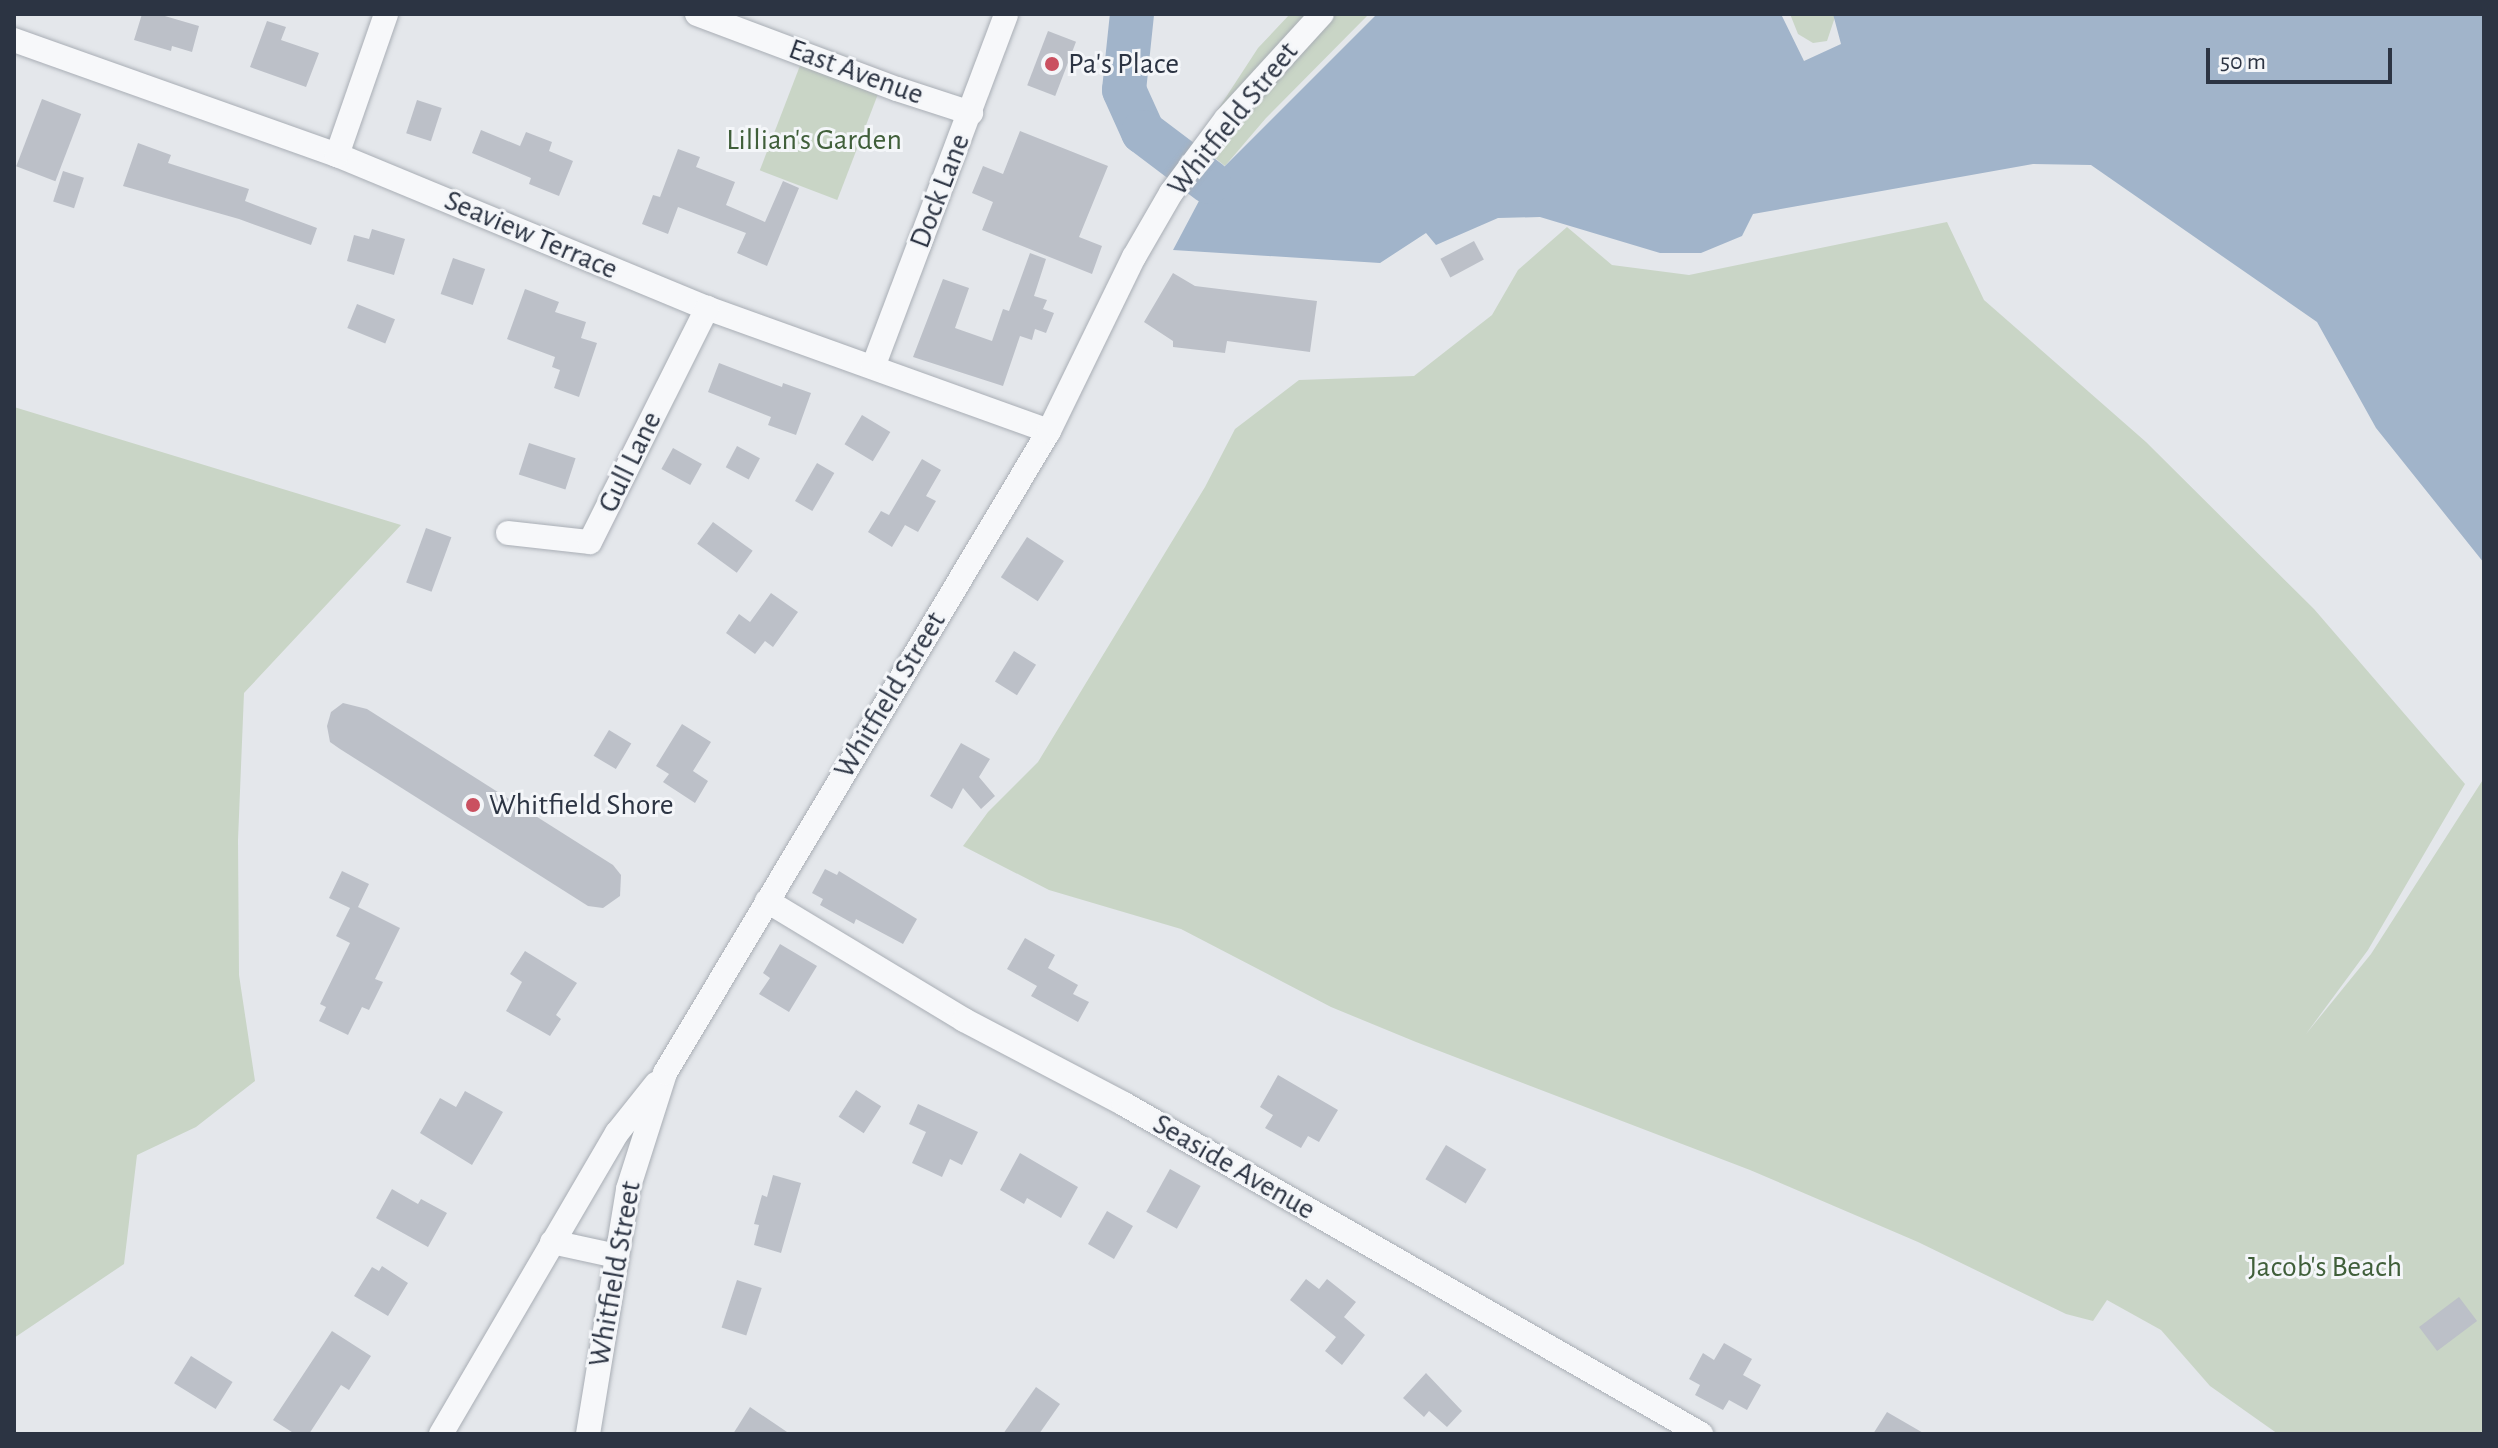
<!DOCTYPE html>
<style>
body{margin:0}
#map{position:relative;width:2498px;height:1448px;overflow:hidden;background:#e4e7eb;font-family:"Alegreya Sans",sans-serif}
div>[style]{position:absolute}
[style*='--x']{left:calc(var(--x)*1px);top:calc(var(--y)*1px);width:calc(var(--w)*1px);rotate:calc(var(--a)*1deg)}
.green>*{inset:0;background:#c9d5c6;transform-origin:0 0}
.water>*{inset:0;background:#a1b4ca}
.river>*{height:44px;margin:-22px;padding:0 22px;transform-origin:22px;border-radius:22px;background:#a1b4ca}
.building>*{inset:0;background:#bcc0c8;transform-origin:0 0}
.roads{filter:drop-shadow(0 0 2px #a9aeb5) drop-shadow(0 0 2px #a9aeb5)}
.minor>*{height:24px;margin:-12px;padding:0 12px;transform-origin:12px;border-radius:12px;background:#f7f8fa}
.dots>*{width:22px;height:22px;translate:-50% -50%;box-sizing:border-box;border:4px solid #f4f6f9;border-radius:50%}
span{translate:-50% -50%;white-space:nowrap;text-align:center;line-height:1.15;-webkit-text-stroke:6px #f4f6f9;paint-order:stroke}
.poi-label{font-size:30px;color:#2c3443}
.left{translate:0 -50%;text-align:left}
.street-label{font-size:30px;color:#2c3443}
.park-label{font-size:30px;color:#405f3a}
.frame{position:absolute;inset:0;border:16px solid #2c3443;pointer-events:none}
.scale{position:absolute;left:2206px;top:48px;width:186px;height:36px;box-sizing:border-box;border:4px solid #2c3443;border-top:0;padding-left:10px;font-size:24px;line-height:28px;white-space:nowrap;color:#2c3443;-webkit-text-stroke:6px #f4f6f9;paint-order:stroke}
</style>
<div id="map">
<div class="green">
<i style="clip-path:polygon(1290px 14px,1369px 14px,1266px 118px,1225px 166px,1196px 143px,1258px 48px)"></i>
<i style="clip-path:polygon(1790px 14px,1836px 14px,1827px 41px,1813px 43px,1798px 34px)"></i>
<i style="left:801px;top:63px;width:83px;height:115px;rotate:21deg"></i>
<i style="clip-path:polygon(1947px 222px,1984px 300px,2146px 442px,2314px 609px,2465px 784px,2368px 950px,2306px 1034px,2371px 954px,2484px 778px,2484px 1434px,2278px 1434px,2210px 1386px,2161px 1330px,2107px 1300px,2093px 1321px,2066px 1314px,1918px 1242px,1750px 1170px,1416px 1042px,1331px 1007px,1181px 929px,1049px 890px,963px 846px,988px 812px,1038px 762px,1205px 487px,1235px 429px,1299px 380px,1414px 376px,1492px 315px,1518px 270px,1567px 227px,1612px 265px,1689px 275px)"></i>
<i style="clip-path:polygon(14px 407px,401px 525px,244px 693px,238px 840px,239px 975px,255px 1081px,196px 1127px,137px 1155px,124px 1264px,14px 1338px)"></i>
</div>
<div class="water">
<i style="clip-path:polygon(1377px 14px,1781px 14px,1804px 61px,1841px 44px,1833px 14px,2484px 14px,2484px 563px,2376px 428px,2317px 322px,2091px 165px,2033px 164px,1753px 214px,1742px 236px,1701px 253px,1660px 253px,1540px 217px,1498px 218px,1436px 245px,1426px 233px,1380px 263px,1173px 250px,1209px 182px)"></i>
</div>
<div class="river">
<i style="--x:1132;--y:14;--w:76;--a:96"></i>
<i style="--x:1124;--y:90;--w:46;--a:65.7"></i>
<i style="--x:1143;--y:132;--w:83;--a:37.1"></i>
</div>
<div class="building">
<i style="clip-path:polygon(142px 14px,158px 14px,199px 26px,192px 52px,172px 46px,171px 51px,134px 40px)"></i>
<i style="clip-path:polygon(267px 21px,286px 27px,281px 40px,319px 53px,306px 87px,250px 67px)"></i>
<i style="left:1048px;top:31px;width:30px;height:58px;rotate:21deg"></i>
<i style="left:42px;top:99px;width:42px;height:72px;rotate:21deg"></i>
<i style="left:417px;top:100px;width:26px;height:35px;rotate:18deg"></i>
<i style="clip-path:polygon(481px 130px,520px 146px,526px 132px,552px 142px,549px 151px,573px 161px,559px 196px,529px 184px,531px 178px,472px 153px)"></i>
<i style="clip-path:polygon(1020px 131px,1108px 166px,1079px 237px,1102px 246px,1092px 274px,982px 230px,993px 202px,972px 193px,983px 166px,1003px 174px)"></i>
<i style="clip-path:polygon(138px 143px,171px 155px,168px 163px,249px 189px,245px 201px,317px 228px,311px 245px,239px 219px,123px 186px)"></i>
<i style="clip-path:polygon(678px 149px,700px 157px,696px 167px,735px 182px,726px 205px,765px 222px,783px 181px,799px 188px,767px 266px,737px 253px,746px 233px,678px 207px,668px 234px,642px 224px,653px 195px,660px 197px)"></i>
<i style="left:63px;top:171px;width:22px;height:32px;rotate:18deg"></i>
<i style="clip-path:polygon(372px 229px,405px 239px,394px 275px,347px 261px,354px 235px,369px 239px)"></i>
<i style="left:1474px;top:241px;width:21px;height:38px;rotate:62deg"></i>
<i style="clip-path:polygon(1030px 253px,1046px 259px,1034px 296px,1047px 300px,1043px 309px,1054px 313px,1046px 333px,1035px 329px,1032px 340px,1020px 336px,1003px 386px,913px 357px,943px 279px,969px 288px,955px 328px,992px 341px,1003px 309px,1009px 311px)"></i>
<i style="left:453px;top:258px;width:34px;height:38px;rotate:19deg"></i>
<i style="clip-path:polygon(1173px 273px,1195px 286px,1317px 301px,1310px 352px,1227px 341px,1225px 353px,1173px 347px,1173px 341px,1144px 322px)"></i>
<i style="clip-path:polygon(525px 289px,559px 302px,555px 312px,586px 322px,581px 338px,597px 343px,579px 397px,554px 388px,560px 370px,552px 367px,555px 357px,507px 339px)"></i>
<i style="left:357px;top:304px;width:41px;height:26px;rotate:22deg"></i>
<i style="clip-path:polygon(719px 363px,782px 387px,783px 383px,811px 393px,796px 435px,768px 425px,771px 417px,708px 392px)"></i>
<i style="left:862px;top:415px;width:33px;height:34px;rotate:31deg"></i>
<i style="left:529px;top:443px;width:49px;height:33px;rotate:18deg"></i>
<i style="left:737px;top:446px;width:26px;height:24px;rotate:28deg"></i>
<i style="left:673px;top:448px;width:33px;height:24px;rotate:29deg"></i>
<i style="clip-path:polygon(922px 459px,941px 470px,926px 496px,936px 501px,918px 532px,905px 525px,892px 547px,868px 532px,881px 511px,889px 515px)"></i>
<i style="left:817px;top:463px;width:20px;height:44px;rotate:30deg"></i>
<i style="left:713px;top:522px;width:49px;height:27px;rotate:36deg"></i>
<i style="left:426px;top:528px;width:27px;height:58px;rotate:20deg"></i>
<i style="left:1027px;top:537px;width:44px;height:48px;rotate:33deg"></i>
<i style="clip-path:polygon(771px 593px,798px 612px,773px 647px,765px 641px,755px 654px,726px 633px,739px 614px,750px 622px)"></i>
<i style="left:1014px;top:651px;width:26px;height:36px;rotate:32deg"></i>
<i style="clip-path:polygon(343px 703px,367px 709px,613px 865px,621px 875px,620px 896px,603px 908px,588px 906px,340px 749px,330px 742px,327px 726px,331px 712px)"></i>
<i style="clip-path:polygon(682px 724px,711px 742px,693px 771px,708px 781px,695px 803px,663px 782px,669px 774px,656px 766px)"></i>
<i style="left:609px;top:730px;width:26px;height:30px;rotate:31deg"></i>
<i style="clip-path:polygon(961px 743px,990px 759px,979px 777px,995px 796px,981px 809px,963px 788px,952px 809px,930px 796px)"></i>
<i style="clip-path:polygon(825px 869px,837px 875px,839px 871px,917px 919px,903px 944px,856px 919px,854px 924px,820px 905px,823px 899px,812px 893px)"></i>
<i style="clip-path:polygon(342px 871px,369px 884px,358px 907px,400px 928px,375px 979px,383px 982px,369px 1010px,362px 1007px,348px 1035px,319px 1021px,326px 1007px,320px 1004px,350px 943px,336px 936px,350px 908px,329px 898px)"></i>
<i style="clip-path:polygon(1025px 938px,1055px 955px,1048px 968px,1078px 985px,1073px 994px,1089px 1002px,1078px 1022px,1031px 996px,1037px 986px,1007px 969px)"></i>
<i style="clip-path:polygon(780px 944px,817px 966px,789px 1012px,759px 994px,770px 978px,763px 973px)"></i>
<i style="clip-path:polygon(525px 951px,577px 983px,556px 1015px,561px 1019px,550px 1036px,506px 1011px,522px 982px,510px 974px)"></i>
<i style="clip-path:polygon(1278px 1075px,1338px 1110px,1319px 1142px,1308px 1136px,1301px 1148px,1265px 1128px,1273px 1115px,1260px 1107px)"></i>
<i style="left:856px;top:1090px;width:30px;height:32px;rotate:33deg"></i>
<i style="clip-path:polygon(465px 1091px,503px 1112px,472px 1165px,420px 1133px,440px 1098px,456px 1107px)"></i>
<i style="clip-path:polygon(918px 1104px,978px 1132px,962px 1165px,950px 1159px,942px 1177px,912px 1163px,926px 1132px,909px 1124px)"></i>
<i style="left:1446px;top:1145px;width:47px;height:40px;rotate:31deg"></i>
<i style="clip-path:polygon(1020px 1153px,1078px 1187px,1061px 1218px,1027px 1198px,1024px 1204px,1000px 1190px)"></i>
<i style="left:1170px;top:1169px;width:35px;height:49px;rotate:29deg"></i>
<i style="clip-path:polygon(773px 1175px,801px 1183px,781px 1253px,754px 1245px,759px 1225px,754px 1224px,762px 1195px,767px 1197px)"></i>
<i style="clip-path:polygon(392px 1189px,418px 1204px,421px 1199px,447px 1213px,428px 1247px,376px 1218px)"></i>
<i style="left:1107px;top:1211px;width:30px;height:38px;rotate:30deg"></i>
<i style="clip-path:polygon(382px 1266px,408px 1283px,388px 1316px,354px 1296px,372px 1267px,379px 1271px)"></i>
<i style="clip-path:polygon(1306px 1279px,1319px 1289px,1327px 1279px,1356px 1302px,1344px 1317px,1365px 1335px,1342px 1365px,1325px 1351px,1336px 1337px,1290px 1300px)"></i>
<i style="left:737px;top:1280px;width:26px;height:50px;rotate:18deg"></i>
<i style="left:2459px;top:1297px;width:30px;height:50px;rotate:53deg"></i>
<i style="clip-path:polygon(332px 1331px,371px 1356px,349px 1390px,341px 1385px,309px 1434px,295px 1434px,273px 1420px)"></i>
<i style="clip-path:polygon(1724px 1343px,1752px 1359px,1743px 1375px,1761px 1385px,1747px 1410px,1729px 1400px,1723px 1410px,1695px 1395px,1700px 1385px,1689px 1379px,1703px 1353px,1714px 1360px)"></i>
<i style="left:191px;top:1356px;width:49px;height:32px;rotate:32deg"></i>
<i style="clip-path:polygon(1426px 1373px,1462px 1411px,1447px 1427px,1429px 1411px,1424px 1417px,1403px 1398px)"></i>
<i style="clip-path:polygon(1036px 1387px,1060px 1404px,1039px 1434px,1003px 1434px)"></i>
<i style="clip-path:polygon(750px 1407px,790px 1434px,733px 1434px)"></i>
<i style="clip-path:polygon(1887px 1412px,1925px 1434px,1873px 1434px)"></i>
</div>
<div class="roads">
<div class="minor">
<i style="--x:697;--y:14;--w:214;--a:20.6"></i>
<i style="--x:897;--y:89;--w:78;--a:18"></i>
<i style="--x:14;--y:40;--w:343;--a:19.6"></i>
<i style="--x:337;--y:155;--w:400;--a:22.5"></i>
<i style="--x:707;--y:308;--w:363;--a:19.8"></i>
<i style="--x:337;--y:155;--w:149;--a:-70.8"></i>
<i style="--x:873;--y:367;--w:376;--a:-69.3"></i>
<i style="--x:508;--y:533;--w:82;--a:6.3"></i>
<i style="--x:590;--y:542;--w:262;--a:-63.4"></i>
<i style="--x:767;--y:901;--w:230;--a:31.1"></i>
<i style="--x:964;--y:1020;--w:181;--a:27.7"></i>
<i style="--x:1124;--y:1104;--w:665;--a:29.77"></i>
<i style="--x:552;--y:1242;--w:66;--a:12.3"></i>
<i style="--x:441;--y:1434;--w:349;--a:-59.7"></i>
<i style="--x:617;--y:1133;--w:63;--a:-51.5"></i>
<i style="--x:588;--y:1434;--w:248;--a:-80.7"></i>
<i style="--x:628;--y:1189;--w:122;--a:-72.3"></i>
<i style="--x:665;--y:1073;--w:748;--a:-59.12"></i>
<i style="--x:1049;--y:431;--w:194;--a:-64"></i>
<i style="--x:1134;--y:257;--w:74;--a:-60"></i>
<i style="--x:1171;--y:193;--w:92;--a:-53.4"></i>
<i style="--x:1226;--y:119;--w:142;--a:-47.6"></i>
</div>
</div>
<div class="dots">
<i style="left:1052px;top:64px;background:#ca5060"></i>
<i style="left:473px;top:805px;background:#ca5060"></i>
</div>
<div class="poi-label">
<span class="left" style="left:1068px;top:64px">Pa's Place</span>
<span class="left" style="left:489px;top:805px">Whitfield Shore</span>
</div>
<div class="street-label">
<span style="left:856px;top:72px;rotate:20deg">East Avenue</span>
<span style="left:1233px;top:119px;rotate:-51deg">Whitfield Street</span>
<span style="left:940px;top:191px;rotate:-69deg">Dock Lane</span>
<span style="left:531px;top:235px;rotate:23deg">Seaview Terrace</span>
<span style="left:630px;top:462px;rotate:-64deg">Gull Lane</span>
<span style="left:890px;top:695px;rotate:-59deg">Whitfield Street</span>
<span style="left:1234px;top:1167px;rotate:30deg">Seaside Avenue</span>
<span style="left:615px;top:1274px;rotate:-80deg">Whitfield Street</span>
</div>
<div class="park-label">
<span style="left:814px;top:140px">Lillian's Garden</span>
<span style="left:2325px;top:1267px">Jacob's Beach</span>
</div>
<div class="frame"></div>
<div class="scale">50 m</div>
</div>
